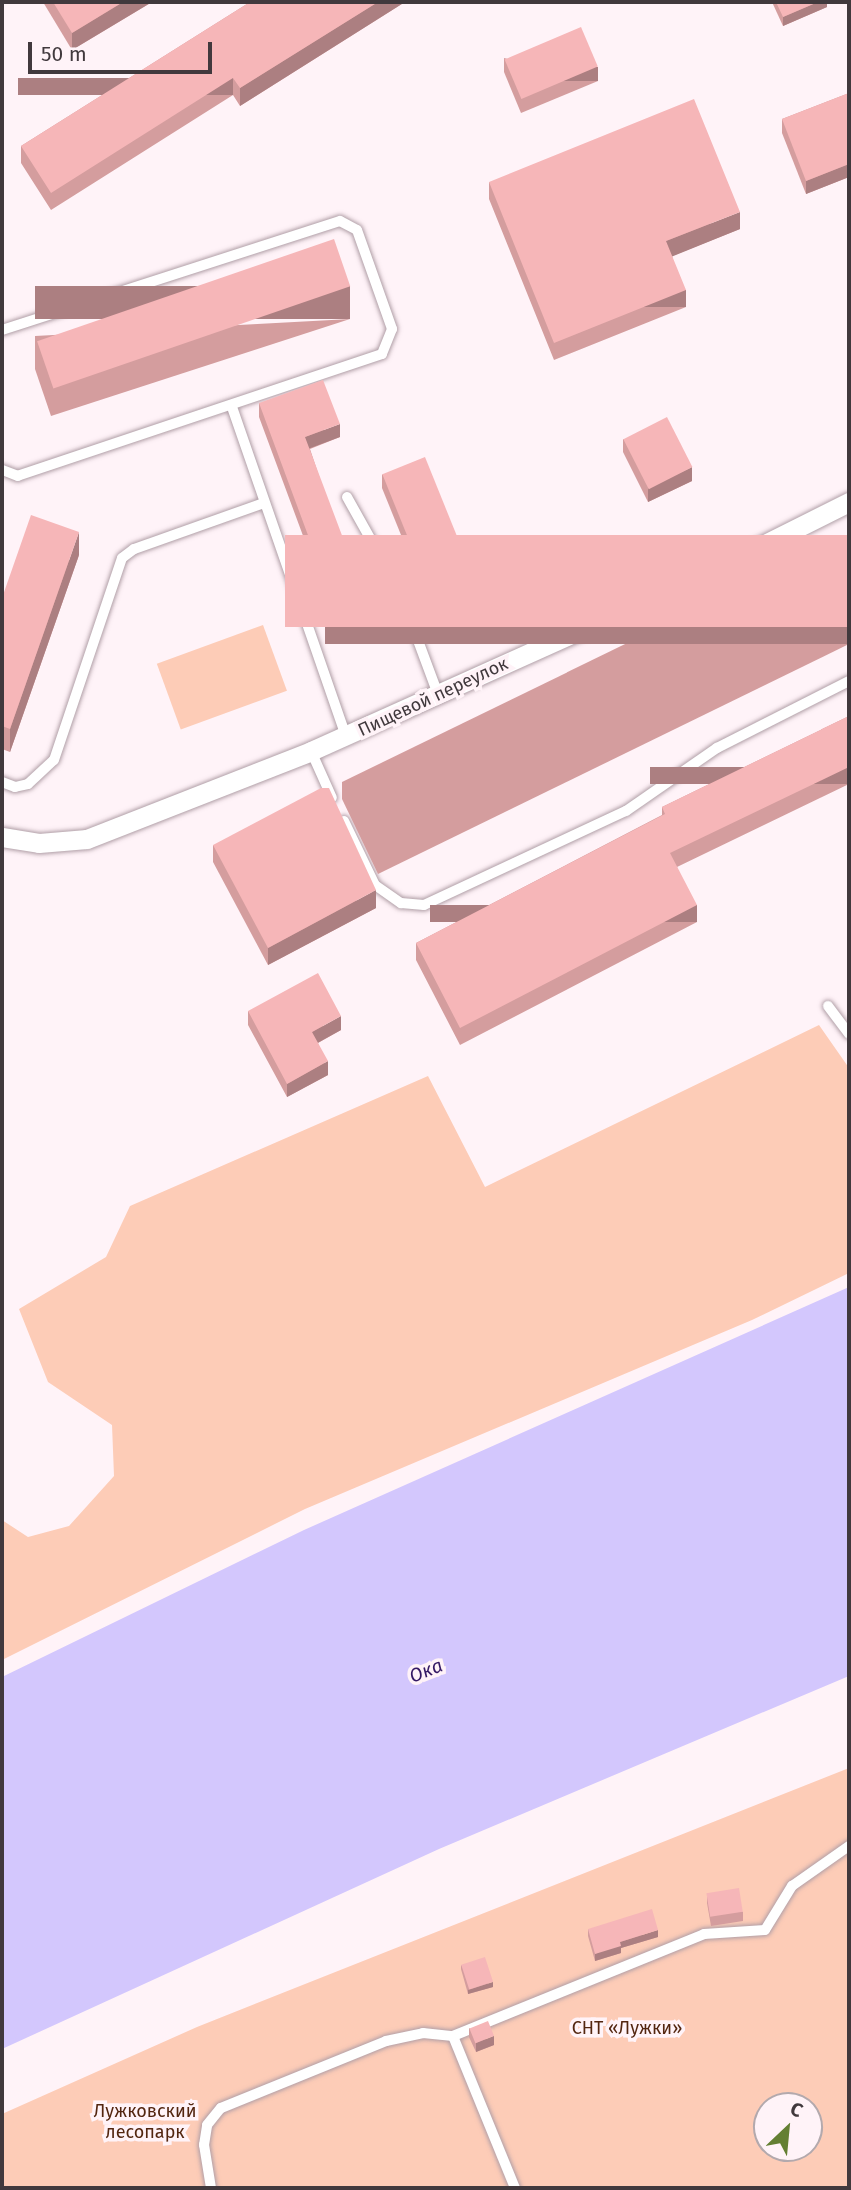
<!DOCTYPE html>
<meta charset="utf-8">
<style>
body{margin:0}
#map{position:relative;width:851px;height:2190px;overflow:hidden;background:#fff3f8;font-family:"Fira Sans",sans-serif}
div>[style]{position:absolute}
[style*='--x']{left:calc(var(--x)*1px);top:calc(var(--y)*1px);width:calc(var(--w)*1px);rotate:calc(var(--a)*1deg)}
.green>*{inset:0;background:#fdccb7;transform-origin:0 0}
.water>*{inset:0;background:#d3c7fd}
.roads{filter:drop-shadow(0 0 2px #b19fa7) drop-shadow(0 0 2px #b19fa7)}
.service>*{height:10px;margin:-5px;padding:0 5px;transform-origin:5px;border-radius:5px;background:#fff}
.minor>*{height:19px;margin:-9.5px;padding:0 9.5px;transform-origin:9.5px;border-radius:9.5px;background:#fff}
.wall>*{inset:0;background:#d49d9e}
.shaded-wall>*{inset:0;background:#ac7f81;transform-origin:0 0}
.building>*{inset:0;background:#f6b6b8;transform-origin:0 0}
span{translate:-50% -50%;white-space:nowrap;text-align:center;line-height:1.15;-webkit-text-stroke:7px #fff3f8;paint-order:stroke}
.street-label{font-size:18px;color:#41393d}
.park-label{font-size:18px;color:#532610}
.water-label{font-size:19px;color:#341864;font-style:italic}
.frame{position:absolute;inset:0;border:4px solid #41393d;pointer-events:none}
.north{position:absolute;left:753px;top:2092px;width:70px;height:70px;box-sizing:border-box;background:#fff3f8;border:2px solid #b3a9ad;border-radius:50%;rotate:26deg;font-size:19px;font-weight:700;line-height:28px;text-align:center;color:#41393d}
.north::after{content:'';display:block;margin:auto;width:24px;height:32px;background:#647f33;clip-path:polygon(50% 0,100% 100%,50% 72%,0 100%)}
.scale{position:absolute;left:28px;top:42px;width:184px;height:32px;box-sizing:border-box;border:4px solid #41393d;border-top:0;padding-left:9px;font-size:21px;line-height:24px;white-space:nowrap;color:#41393d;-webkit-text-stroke:5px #fff3f8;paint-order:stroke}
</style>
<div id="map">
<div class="green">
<i style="left:263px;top:625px;width:70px;height:113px;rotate:70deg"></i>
<i style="clip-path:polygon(819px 1025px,849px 1068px,849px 1273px,752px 1320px,305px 1509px,2px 1660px,2px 1520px,28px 1537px,69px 1526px,114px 1476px,112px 1425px,48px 1382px,19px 1309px,106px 1257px,130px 1206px,428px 1076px,485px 1187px)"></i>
<i style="clip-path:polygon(evenodd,849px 1768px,849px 2188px,2px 2188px,2px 2114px,197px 2027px,849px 1768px,767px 2106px,809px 2106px,809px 2148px,767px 2148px,767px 2106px)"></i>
</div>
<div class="water">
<i style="clip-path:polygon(849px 1287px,849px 1676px,439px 1849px,2px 2049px,2px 1677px,304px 1530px)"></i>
</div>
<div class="roads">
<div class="service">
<i style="--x:2;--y:330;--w:355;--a:-17.9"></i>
<i style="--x:340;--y:221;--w:19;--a:28"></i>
<i style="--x:357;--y:230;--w:105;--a:70.5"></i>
<i style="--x:392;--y:329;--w:27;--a:112"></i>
<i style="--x:382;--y:354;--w:384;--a:161.5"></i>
<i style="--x:18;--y:476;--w:17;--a:-159"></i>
<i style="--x:232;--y:407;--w:349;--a:70.9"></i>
<i style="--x:347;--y:497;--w:109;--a:60.8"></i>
<i style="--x:400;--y:592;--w:109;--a:69.6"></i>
<i style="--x:311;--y:751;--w:51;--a:65.9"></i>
<i style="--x:2;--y:782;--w:14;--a:21"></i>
<i style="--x:15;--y:787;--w:13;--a:-13"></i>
<i style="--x:28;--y:784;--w:35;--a:-43"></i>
<i style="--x:54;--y:760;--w:213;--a:-71.4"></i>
<i style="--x:122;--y:558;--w:15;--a:-37"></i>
<i style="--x:134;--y:549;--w:138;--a:-19.5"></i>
<i style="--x:344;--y:821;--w:71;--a:64.2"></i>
<i style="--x:375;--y:885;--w:32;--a:35"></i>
<i style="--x:401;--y:903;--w:23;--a:5"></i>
<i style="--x:424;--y:905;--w:223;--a:-25"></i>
<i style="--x:626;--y:811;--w:111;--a:-34.7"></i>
<i style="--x:717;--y:748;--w:148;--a:-26.9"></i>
<i style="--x:828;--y:1006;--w:35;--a:53"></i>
<i style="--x:211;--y:2188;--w:44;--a:-99.2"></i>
<i style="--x:204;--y:2145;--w:20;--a:-81"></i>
<i style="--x:207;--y:2125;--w:22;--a:-51"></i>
<i style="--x:221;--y:2108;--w:178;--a:-22.1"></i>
<i style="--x:386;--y:2041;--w:38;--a:-12"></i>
<i style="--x:423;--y:2033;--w:30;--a:6"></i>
<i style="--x:515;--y:2188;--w:164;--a:-112.2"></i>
<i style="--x:453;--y:2036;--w:271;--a:-22.1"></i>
<i style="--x:704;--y:1934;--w:61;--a:-3.8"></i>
<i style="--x:765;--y:1930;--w:52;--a:-58.5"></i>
<i style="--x:792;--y:1886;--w:70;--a:-35.1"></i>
</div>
<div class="minor">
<i style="--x:2;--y:837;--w:37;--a:9"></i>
<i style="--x:39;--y:843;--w:48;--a:-4.8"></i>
<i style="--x:87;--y:839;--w:241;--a:-21.4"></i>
<i style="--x:311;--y:751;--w:436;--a:-24.2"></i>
<i style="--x:709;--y:572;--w:157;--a:-26.6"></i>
</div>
</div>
<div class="wall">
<i style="clip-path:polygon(43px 2px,152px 2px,72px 50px)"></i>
<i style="clip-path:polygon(250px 2px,405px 2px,240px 106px,233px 95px,51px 210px,21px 163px,21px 146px)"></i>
<i style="clip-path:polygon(772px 2px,827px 2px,827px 7px,783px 26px)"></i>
<i style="clip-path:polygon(504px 58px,598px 81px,521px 113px,504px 72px)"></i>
<i style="clip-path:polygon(849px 93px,849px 177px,806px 194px,782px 133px,782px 119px)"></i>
<i style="clip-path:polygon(489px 182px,740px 229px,672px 256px,686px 307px,554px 360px,489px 199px)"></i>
<i style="clip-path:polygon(350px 319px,51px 416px,35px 369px,35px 336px)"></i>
<i style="clip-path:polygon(259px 403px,340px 437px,310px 449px,352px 575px,322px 587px,259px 417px)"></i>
<i style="clip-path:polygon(623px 439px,692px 481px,648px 502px,623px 452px)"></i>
<i style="clip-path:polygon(382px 474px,459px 555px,416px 572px,382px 488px)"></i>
<i style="clip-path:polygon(849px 535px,849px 644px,378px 874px,342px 799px,342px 782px)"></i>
<i style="clip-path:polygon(79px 555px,10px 752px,2px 749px,2px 598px)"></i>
<i style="clip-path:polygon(849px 716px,849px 784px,677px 867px,697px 922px,460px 1045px,416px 960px,416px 943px,662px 815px,662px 807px)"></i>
<i style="clip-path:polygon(213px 845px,376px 908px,268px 965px,213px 862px)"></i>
<i style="clip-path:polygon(248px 1011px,341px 1030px,318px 1043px,328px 1075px,287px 1097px,248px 1025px)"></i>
<i style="clip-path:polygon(707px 1894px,743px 1912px,743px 1921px,711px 1926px,707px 1903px)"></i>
<i style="clip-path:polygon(588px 1929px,658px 1937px,621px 1948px,621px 1953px,595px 1961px,588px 1936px)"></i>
<i style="clip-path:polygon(461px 1965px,493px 1987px,468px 1994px,461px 1969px)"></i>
<i style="clip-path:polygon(469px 2028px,494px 2045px,476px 2052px,469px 2037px)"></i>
</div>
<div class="shaded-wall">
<i style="clip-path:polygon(123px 2px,152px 2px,72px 50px,72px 33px)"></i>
<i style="clip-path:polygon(378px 2px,405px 2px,240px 106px,240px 88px)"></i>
<i style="clip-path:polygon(818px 2px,827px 2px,827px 7px,783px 26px,783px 17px)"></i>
<i style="left:598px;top:67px;width:14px;height:83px;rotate:90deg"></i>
<i style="left:233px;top:78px;width:17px;height:215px;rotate:90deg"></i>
<i style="clip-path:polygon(849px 164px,849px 177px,806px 194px,806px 181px)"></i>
<i style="clip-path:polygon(740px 212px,740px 229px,666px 259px,666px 241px)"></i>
<i style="left:350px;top:286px;width:33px;height:315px;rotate:90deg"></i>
<i style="left:686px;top:290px;width:17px;height:142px;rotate:90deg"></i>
<i style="clip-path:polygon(340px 424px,340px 437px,305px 450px,305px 437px)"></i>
<i style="clip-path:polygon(692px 467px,692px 481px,648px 502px,648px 488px)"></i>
<i style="clip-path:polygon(79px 532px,79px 555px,10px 752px,10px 729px)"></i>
<i style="clip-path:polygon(459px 541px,459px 555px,416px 572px,416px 558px)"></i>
<i style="clip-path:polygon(352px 562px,352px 575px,322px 587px,322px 573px)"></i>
<i style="left:849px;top:627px;width:17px;height:524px;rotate:90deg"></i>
<i style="left:849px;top:767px;width:17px;height:199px;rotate:90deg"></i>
<i style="clip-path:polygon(376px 890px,376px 908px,268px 965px,268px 948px)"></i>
<i style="left:697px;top:905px;width:17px;height:267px;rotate:90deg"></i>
<i style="clip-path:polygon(341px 1016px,341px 1030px,312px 1046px,312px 1032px)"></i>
<i style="clip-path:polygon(328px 1061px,328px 1075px,287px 1097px,287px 1084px)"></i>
<i style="clip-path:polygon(658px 1930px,658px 1937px,621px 1948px,621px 1953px,595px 1961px,595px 1954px,620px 1942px)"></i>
<i style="clip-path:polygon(493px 1982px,493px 1987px,468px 1994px,468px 1990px)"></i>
<i style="clip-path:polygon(494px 2036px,494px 2045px,476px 2052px,476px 2043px)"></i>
</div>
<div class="building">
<i style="clip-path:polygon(53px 2px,123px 2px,72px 33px)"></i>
<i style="clip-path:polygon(250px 2px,378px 2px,240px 88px,233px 78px,51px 193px,21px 146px)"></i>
<i style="clip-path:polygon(776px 2px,818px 2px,783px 17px)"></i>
<i style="left:581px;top:27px;width:43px;height:83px;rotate:67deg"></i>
<i style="clip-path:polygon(849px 93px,849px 164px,806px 181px,782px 119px)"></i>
<i style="clip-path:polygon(694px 99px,740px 212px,666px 241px,686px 290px,554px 343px,489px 182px)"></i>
<i style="left:334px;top:239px;width:50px;height:314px;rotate:71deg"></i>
<i style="clip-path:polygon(323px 380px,340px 424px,305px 437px,352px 562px,322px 573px,259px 403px)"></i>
<i style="left:667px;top:417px;width:56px;height:49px;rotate:63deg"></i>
<i style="left:425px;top:457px;width:91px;height:46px;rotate:68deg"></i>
<i style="clip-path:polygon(31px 515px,79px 532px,10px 729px,2px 726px,2px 598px)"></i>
<i style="left:849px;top:535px;width:92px;height:564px;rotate:90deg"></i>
<i style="clip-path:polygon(849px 716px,849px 767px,670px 853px,697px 905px,460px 1028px,416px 943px,665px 814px,662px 807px)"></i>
<i style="clip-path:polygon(321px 788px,329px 788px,376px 890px,268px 948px,213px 845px)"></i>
<i style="clip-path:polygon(318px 973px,341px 1016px,312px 1032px,328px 1061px,287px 1084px,248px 1011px)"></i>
<i style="left:739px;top:1888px;width:24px;height:33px;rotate:81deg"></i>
<i style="clip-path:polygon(652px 1909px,658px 1930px,620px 1942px,621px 1946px,595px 1954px,588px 1929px)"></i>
<i style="left:485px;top:1957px;width:26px;height:25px;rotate:72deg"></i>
<i style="left:488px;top:2021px;width:16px;height:20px;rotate:68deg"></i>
</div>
<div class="street-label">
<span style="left:433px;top:697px;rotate:-25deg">Пищевой переулок</span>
</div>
<div class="park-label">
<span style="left:627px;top:2028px">СНТ «Лужки»</span>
<span style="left:145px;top:2122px">Лужковский<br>лесопарк</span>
</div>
<div class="water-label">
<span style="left:426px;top:1671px;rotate:-22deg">Ока</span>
</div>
<div class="frame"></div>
<div class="north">С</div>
<div class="scale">50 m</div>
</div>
